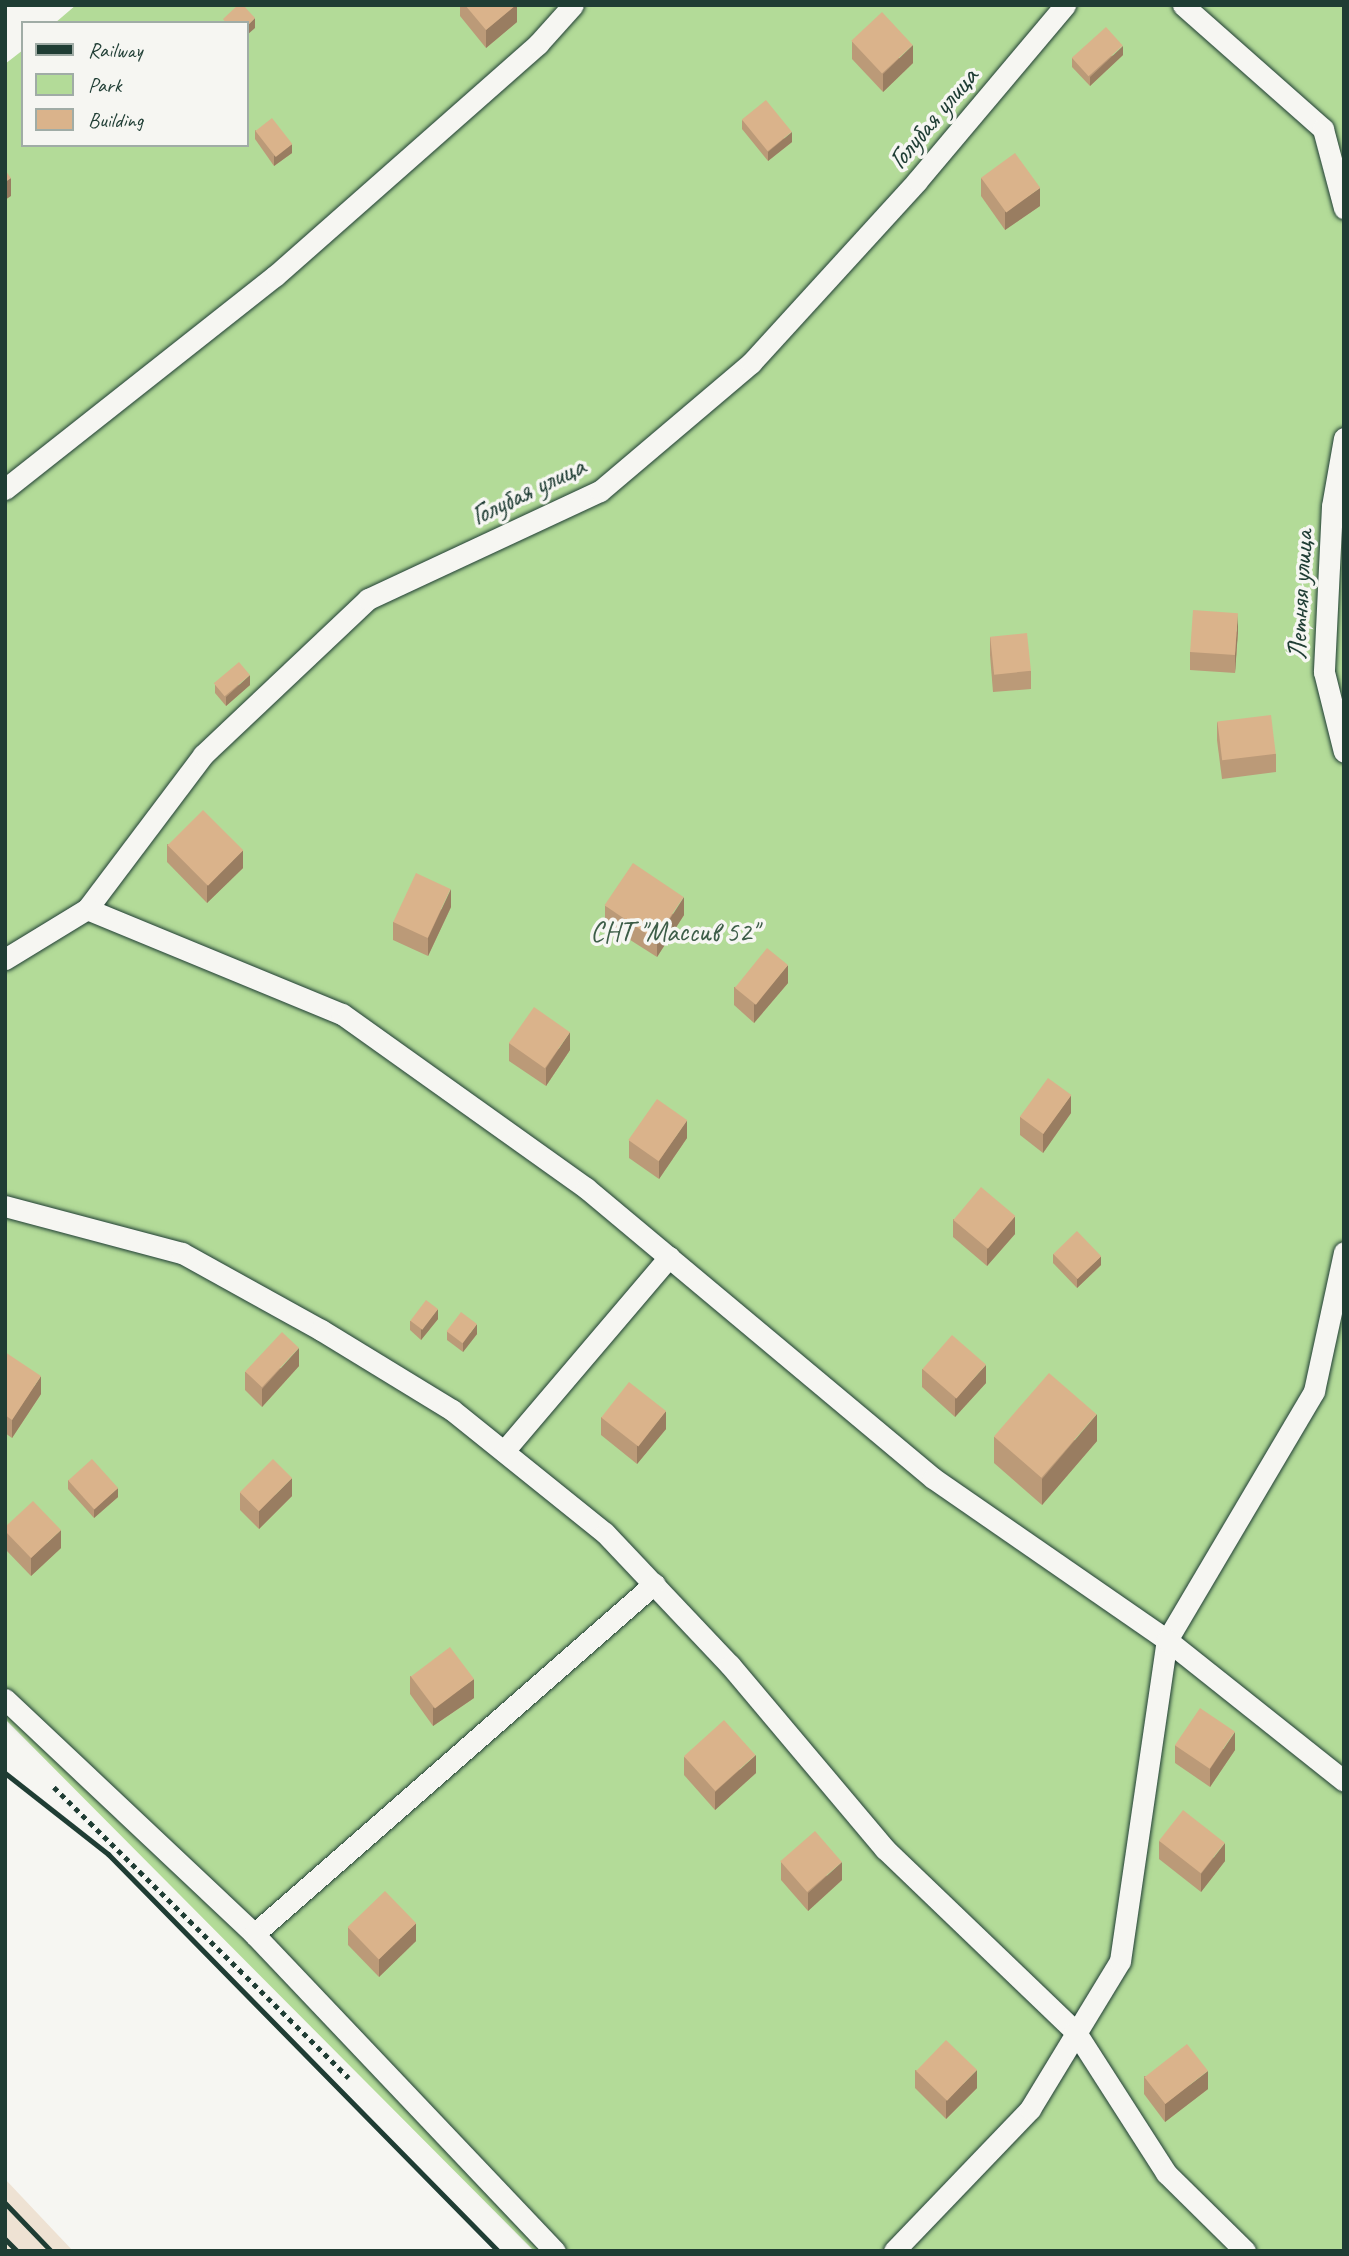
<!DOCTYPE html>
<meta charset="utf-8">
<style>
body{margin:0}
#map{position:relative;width:1349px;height:2256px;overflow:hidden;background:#f6f6f2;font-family:Caveat,sans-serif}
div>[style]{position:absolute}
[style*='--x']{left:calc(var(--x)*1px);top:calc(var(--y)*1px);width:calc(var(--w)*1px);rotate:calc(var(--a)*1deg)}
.built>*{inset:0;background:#eee2d3}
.green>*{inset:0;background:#b3db98}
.path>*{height:4.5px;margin-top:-2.25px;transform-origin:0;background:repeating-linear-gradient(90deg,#1f3d34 0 5px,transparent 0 10px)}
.roads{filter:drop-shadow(0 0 2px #1f3d34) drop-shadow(0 0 2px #1f3d34)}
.service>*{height:21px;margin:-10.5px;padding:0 10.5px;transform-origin:10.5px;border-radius:10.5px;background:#f6f6f2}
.rail>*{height:5px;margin:-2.5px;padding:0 2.5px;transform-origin:2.5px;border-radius:2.5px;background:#1f3d34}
.wall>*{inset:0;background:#bb9a78}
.shaded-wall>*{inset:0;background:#997d61}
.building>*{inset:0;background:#dab38b;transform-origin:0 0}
span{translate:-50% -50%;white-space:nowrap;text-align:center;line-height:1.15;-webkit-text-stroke:7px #f6f6f2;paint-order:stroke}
.street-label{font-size:28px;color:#1f3d34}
.park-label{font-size:28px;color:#3d5d48}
.frame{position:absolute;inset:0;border:7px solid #1f3d34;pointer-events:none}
.legend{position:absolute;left:21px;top:21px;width:228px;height:126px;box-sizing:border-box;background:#f6f6f2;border:2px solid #a0aca6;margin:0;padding:9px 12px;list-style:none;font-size:21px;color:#1f3d34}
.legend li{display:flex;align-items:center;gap:14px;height:35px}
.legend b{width:35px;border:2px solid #a0aca6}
</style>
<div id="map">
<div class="built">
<i style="clip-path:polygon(5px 2179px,73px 2251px,5px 2251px)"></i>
</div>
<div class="green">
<i style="clip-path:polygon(76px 5px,1344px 5px,1344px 2251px,534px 2251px,5px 1719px,5px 64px,23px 50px,23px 145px,247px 145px,247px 23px,55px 23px)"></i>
</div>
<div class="path">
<i style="--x:54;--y:1787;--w:414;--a:44.6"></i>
</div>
<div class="roads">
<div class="service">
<i style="--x:1183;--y:5;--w:187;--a:41.5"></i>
<i style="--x:1323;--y:129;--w:82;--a:75.1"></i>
<i style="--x:1344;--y:438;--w:69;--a:100"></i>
<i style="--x:1332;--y:506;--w:166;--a:92.8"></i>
<i style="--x:1324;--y:672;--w:82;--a:76"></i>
<i style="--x:5;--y:489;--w:344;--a:-38.3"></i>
<i style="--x:275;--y:276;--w:351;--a:-41.4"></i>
<i style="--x:538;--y:44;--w:52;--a:-48.1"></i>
<i style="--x:87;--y:909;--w:193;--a:-53"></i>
<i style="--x:203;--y:755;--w:227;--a:-43.4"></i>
<i style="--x:368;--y:599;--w:256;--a:-25"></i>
<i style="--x:600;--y:491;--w:198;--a:-40.3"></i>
<i style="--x:751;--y:363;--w:246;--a:-47.6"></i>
<i style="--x:917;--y:181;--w:230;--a:-49.9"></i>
<i style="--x:5;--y:959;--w:96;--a:-31.4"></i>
<i style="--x:87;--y:909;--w:276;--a:22.4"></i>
<i style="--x:342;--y:1014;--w:300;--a:35.5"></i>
<i style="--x:586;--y:1188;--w:452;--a:39.9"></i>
<i style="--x:933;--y:1478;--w:285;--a:34.7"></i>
<i style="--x:1167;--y:1640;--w:289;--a:-59.4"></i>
<i style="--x:1314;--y:1391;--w:142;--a:-77.8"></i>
<i style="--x:5;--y:1206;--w:183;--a:14.9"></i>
<i style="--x:182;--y:1253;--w:159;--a:29"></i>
<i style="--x:321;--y:1330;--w:153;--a:31.4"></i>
<i style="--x:452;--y:1410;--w:196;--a:38.8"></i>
<i style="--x:605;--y:1533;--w:182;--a:46.6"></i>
<i style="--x:730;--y:1665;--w:241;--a:49.9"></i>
<i style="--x:885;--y:1849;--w:263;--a:43.8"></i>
<i style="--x:1075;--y:2031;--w:169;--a:57.3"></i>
<i style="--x:1166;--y:2173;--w:111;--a:44.6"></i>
<i style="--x:504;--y:1451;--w:255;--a:-49.6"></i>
<i style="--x:5;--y:1699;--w:342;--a:43.3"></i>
<i style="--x:254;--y:1934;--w:532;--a:-41.19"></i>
<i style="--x:254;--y:1934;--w:437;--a:46.5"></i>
<i style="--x:894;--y:2251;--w:197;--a:-46.2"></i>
<i style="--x:1030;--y:2109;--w:173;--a:-58.7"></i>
<i style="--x:1120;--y:1961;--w:324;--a:-81.7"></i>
<i style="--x:1167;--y:1640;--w:226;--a:38.5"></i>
</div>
</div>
<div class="rail">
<i style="--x:5;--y:1773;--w:131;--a:38.2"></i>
<i style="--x:108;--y:1854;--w:557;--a:45.51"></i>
<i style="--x:5;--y:2203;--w:66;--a:46.2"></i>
<i style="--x:5;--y:2239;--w:17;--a:45"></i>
</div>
<div class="wall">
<i style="clip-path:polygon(460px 5px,517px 5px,517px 22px,486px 48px,460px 16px)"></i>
<i style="clip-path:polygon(852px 41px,913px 63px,883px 92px,852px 59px)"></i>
<i style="clip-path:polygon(1123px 55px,1090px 86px,1072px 67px,1072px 58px)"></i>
<i style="clip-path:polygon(742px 120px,792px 142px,768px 161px,742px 129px)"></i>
<i style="clip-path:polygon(255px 130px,292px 153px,274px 166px,255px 139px)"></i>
<i style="clip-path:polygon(981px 178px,1040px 206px,1005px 230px,981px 196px)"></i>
<i style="clip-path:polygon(1238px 631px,1235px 673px,1190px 670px,1190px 652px)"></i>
<i style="clip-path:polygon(990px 637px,1031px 671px,1031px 689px,993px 692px,990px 655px)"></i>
<i style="clip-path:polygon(215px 684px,250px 685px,226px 706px,215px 693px)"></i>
<i style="clip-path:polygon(1217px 722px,1276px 754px,1276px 772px,1222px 779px,1217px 740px)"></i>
<i style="clip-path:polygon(167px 844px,243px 868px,207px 903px,167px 862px)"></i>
<i style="clip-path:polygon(605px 906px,684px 915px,657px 957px,605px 924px)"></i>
<i style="clip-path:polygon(451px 907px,428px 956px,393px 940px,393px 922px)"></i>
<i style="clip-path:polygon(788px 983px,754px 1023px,734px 1005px,734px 987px)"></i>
<i style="clip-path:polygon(509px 1043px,570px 1050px,546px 1086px,509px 1061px)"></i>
<i style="clip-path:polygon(1071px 1113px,1043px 1153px,1020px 1135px,1020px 1117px)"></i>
<i style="clip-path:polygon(687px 1138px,659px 1179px,629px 1158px,629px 1140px)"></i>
<i style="clip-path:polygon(953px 1219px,1015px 1234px,987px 1266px,953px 1237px)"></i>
<i style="clip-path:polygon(1053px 1254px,1101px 1265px,1077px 1288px,1053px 1263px)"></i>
<i style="clip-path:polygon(438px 1319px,421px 1340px,410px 1330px,410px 1321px)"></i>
<i style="clip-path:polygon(447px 1331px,477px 1334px,463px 1352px,447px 1340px)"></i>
<i style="clip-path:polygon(5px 1352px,41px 1394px,12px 1438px,5px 1433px)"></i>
<i style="clip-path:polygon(299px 1366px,262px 1407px,245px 1390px,245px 1372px)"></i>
<i style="clip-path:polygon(922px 1369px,986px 1383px,955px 1417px,922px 1387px)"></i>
<i style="clip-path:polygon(601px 1417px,666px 1429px,637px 1464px,601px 1435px)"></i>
<i style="clip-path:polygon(994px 1437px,1097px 1441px,1042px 1505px,994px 1463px)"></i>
<i style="clip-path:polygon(68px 1480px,118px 1497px,94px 1518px,68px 1489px)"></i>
<i style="clip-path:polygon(240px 1492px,292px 1496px,259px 1529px,240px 1510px)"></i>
<i style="clip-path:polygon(5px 1527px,61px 1548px,31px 1576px,5px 1549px)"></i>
<i style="clip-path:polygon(410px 1676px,474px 1698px,433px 1726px,410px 1694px)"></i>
<i style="clip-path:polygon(1175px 1745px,1235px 1750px,1210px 1787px,1175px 1763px)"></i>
<i style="clip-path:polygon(684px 1757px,756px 1773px,715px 1810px,684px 1775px)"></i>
<i style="clip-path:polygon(1159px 1841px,1225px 1861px,1201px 1892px,1159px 1859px)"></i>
<i style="clip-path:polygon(781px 1862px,842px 1880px,808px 1911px,781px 1880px)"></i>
<i style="clip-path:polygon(348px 1927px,416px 1941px,379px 1977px,348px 1945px)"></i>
<i style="clip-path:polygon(915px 2070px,977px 2088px,946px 2119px,915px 2088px)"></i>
<i style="clip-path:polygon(1144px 2076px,1208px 2089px,1165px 2122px,1144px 2094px)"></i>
</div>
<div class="shaded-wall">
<i style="clip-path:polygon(516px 5px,517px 5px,517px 22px,486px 48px,486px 30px)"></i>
<i style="clip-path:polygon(255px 18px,255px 28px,247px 35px,247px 26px)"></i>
<i style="clip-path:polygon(913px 45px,913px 63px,883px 92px,883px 74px)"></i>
<i style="clip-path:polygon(1123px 46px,1123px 55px,1090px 86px,1090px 77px)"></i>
<i style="clip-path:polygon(792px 132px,792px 142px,768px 161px,768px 152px)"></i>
<i style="clip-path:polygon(292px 144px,292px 153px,274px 166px,274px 156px)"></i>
<i style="clip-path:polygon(11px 178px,11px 196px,5px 200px,5px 182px)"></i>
<i style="clip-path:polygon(1040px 188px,1040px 206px,1005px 230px,1005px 212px)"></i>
<i style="clip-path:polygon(1238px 613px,1238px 631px,1235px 673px,1235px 655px)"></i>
<i style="clip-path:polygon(250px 675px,250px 685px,226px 706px,226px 697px)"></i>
<i style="clip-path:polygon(243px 850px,243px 868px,207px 903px,207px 885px)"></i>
<i style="clip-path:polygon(451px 889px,451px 907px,428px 956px,428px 938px)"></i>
<i style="clip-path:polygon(684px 897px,684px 915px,657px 957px,657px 939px)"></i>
<i style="clip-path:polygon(788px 965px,788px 983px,754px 1023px,754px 1005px)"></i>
<i style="clip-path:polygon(570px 1032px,570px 1050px,546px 1086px,546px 1068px)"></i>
<i style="clip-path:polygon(1071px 1095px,1071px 1113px,1043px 1153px,1043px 1134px)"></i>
<i style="clip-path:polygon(687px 1120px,687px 1138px,659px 1179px,659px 1161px)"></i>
<i style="clip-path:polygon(1015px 1216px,1015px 1234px,987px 1266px,987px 1248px)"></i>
<i style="clip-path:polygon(1101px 1256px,1101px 1265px,1077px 1288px,1077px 1279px)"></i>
<i style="clip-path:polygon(438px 1309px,438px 1319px,421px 1340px,421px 1330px)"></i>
<i style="clip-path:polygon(477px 1324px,477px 1334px,463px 1352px,463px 1343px)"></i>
<i style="clip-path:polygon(299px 1348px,299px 1366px,262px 1407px,262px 1389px)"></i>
<i style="clip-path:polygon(986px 1365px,986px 1383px,955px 1417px,955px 1399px)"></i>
<i style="clip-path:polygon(41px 1376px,41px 1394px,12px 1438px,12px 1420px)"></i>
<i style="clip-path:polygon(666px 1411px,666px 1429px,637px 1464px,637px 1446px)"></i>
<i style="clip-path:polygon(1097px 1414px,1097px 1441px,1042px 1505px,1042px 1479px)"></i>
<i style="clip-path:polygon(292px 1478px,292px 1496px,259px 1529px,259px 1511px)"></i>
<i style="clip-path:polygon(118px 1488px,118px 1497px,94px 1518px,94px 1509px)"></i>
<i style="clip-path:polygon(61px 1530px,61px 1548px,31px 1576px,31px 1558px)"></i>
<i style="clip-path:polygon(474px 1679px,474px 1698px,433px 1726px,433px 1708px)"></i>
<i style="clip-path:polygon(1235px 1732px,1235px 1750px,1210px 1787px,1210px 1769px)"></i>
<i style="clip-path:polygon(756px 1755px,756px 1773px,715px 1810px,715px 1792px)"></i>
<i style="clip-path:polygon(1225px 1843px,1225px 1861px,1201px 1892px,1201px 1874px)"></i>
<i style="clip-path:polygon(842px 1862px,842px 1880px,808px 1911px,808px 1893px)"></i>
<i style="clip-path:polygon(416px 1923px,416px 1941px,379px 1977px,379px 1959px)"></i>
<i style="clip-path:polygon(977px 2070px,977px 2088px,946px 2119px,946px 2101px)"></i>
<i style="clip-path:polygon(1208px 2071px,1208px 2089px,1165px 2122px,1165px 2104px)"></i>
</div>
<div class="building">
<i style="clip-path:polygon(238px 5px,243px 5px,255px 18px,247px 26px,247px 23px,226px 23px,223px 19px)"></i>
<i style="clip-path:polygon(465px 5px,516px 5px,486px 30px)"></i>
<i style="left:882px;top:12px;width:45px;height:42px;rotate:47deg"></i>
<i style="left:1106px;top:27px;width:25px;height:46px;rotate:48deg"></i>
<i style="left:766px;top:100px;width:41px;height:31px;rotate:51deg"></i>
<i style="left:272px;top:118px;width:33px;height:21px;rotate:52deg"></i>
<i style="left:1015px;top:153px;width:43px;height:42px;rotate:54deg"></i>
<i style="clip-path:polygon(5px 170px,11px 178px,5px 182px)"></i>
<i style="left:1193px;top:610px;width:45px;height:42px;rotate:4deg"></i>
<i style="left:1027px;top:633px;width:38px;height:37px;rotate:84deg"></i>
<i style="left:239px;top:662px;width:17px;height:33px;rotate:50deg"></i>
<i style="left:1271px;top:715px;width:39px;height:54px;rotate:83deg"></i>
<i style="left:203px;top:810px;width:57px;height:50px;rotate:45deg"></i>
<i style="left:633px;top:863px;width:61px;height:51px;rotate:34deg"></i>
<i style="left:416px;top:873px;width:38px;height:54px;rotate:25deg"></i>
<i style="left:767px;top:948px;width:27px;height:51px;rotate:39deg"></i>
<i style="left:534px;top:1007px;width:44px;height:44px;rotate:35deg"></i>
<i style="left:1048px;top:1078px;width:29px;height:48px;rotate:36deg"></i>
<i style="left:657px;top:1099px;width:37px;height:50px;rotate:35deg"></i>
<i style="left:981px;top:1187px;width:45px;height:43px;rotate:40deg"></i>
<i style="left:1077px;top:1231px;width:35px;height:33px;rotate:46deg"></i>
<i style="left:426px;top:1300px;width:15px;height:26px;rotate:37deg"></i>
<i style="left:461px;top:1312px;width:20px;height:24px;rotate:37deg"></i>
<i style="left:282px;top:1332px;width:23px;height:54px;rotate:43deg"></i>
<i style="left:952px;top:1335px;width:45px;height:45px;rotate:41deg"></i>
<i style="clip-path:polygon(5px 1352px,41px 1376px,12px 1420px,5px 1415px)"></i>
<i style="left:1049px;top:1373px;width:63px;height:84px;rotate:41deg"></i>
<i style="left:629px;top:1382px;width:47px;height:45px;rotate:38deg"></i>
<i style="left:92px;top:1459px;width:39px;height:32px;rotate:48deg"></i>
<i style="left:273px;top:1459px;width:27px;height:47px;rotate:45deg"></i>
<i style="clip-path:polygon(33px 1501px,61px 1530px,31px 1558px,5px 1531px,5px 1527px)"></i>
<i style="left:450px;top:1647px;width:40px;height:49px;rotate:53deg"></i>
<i style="left:1200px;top:1708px;width:42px;height:45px;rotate:34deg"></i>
<i style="left:724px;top:1720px;width:47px;height:54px;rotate:48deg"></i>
<i style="left:1183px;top:1810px;width:53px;height:39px;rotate:38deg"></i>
<i style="left:815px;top:1831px;width:41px;height:46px;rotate:49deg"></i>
<i style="left:385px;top:1891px;width:45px;height:52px;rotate:46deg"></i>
<i style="left:946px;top:2040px;width:43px;height:43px;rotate:44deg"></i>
<i style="left:1187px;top:2044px;width:34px;height:54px;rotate:52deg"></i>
</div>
<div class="street-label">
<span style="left:933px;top:118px;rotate:-50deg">Голубая улица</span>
<span style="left:528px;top:491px;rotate:-26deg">Голубая улица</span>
<span style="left:1300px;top:595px;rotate:-87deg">Летняя улица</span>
</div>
<div class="park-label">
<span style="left:674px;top:932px">СНТ "Массив 52"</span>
</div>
<div class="frame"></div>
<ul class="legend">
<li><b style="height:9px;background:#1f3d34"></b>Railway</li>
<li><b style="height:19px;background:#b3db98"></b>Park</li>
<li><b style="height:19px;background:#dab38b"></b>Building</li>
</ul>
</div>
